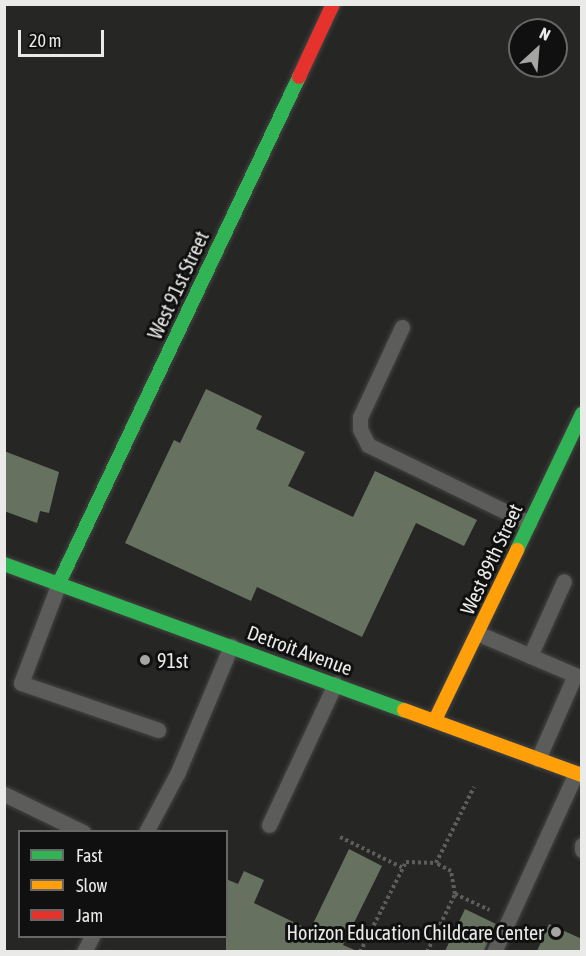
<!DOCTYPE html>
<style>
body{margin:0}
#map{position:relative;width:586px;height:956px;overflow:hidden;background:#262725;font-family:"Asap Condensed",sans-serif}
div>[style]{position:absolute}
[style*='--x']{left:calc(var(--x)*1px);top:calc(var(--y)*1px);width:calc(var(--w)*1px);rotate:calc(var(--a)*1deg)}
.building>*{inset:0;background:#66715f}
.path>*{height:4px;margin-top:-2px;transform-origin:0;background:repeating-linear-gradient(90deg,#5d5e5c 0 3px,transparent 0 6px)}
.roads{filter:drop-shadow(0 0 2px #434442) drop-shadow(0 0 2px #434442)}
.lane>*{height:15px;margin:-7.5px;padding:0 7.5px;transform-origin:7.5px;border-radius:7.5px;background:#5c5d5b}
.fast>*{height:14px;margin:-7px;padding:0 7px;transform-origin:7px;border-radius:7px;background:#30b455}
.slow>*{height:14px;margin:-7px;padding:0 7px;transform-origin:7px;border-radius:7px;background:#ff9f0a}
.jam>*{height:14px;margin:-7px;padding:0 7px;transform-origin:7px;border-radius:7px;background:#e5322d}
.dots>*{width:16px;height:16px;translate:-50% -50%;box-sizing:border-box;border:3px solid #0f100f;border-radius:50%}
span{translate:-50% -50%;white-space:nowrap;text-align:center;line-height:1.15;-webkit-text-stroke:6px #0f100f;paint-order:stroke}
.street-label{font-size:20px;color:#eaebe9}
.poi-label{font-size:20px;color:#eaebe9}
.left{translate:0 -50%;text-align:left}
.right{translate:-100% -50%;text-align:right}
.frame{position:absolute;inset:0;border:6px solid #eaebe9;pointer-events:none}
.legend{position:absolute;left:18px;top:830px;width:210px;height:108px;box-sizing:border-box;background:#0f100f;border:2px solid #676866;margin:0;padding:8px 10px;list-style:none;font-size:18px;color:#eaebe9}
.legend li{display:flex;align-items:center;gap:12px;height:30px}
.legend b{width:30px;border:2px solid #676866}
.north{position:absolute;left:508px;top:18px;width:60px;height:60px;box-sizing:border-box;background:#0f100f;border:2px solid #676866;border-radius:50%;rotate:26deg;font-size:16px;font-weight:700;line-height:24px;text-align:center;color:#eaebe9}
.north::after{content:'';display:block;margin:auto;width:21px;height:27px;background:#a5a6a4;clip-path:polygon(50% 0,100% 100%,50% 72%,0 100%)}
.scale{position:absolute;left:18px;top:30px;width:86px;height:27px;box-sizing:border-box;border:3px solid #eaebe9;border-top:0;padding-left:8px;font-size:18px;line-height:21px;white-space:nowrap;color:#eaebe9;-webkit-text-stroke:4px #0f100f;paint-order:stroke}
</style>
<div id="map">
<div class="building">
<i style="clip-path:polygon(206px 389px,262px 416px,256px 429px,305px 452px,288px 486px,353px 517px,375px 471px,477px 520px,464px 546px,416px 523px,362px 637px,257px 587px,251px 601px,125px 543px,174px 440px,180px 443px)"></i>
<i style="clip-path:polygon(4px 451px,59px 472px,49px 513px,40px 511px,37px 523px,4px 511px)"></i>
<i style="clip-path:polygon(349px 849px,382px 866px,343px 945px,357px 951px,226px 951px,226px 879px,238px 884px,244px 871px,264px 880px,254px 903px,310px 930px)"></i>
<i style="clip-path:polygon(465px 909px,496px 924px,484px 951px,445px 951px)"></i>
<i style="clip-path:polygon(549px 924px,582px 939px,582px 951px,537px 951px)"></i>
</div>
<div class="path">
<i style="--x:340;--y:837;--w:70;--a:26.2"></i>
<i style="--x:455;--y:894;--w:38;--a:25"></i>
<i style="--x:360;--y:952;--w:101;--a:-62.9"></i>
<i style="--x:406;--y:862;--w:30;--a:2"></i>
<i style="--x:436;--y:863;--w:85;--a:-63.4"></i>
<i style="--x:427;--y:952;--w:64;--a:-64.2"></i>
<i style="--x:455;--y:894;--w:23;--a:-100"></i>
<i style="--x:451;--y:871;--w:17;--a:-152"></i>
</div>
<div class="roads">
<div class="lane">
<i style="--x:402;--y:327;--w:99;--a:115"></i>
<i style="--x:360;--y:417;--w:12;--a:90"></i>
<i style="--x:360;--y:429;--w:18;--a:63"></i>
<i style="--x:368;--y:445;--w:179;--a:25.8"></i>
<i style="--x:59;--y:583;--w:107;--a:110.8"></i>
<i style="--x:21;--y:683;--w:145;--a:18.9"></i>
<i style="--x:477;--y:633;--w:107;--a:23.2"></i>
<i style="--x:575;--y:675;--w:92;--a:113.8"></i>
<i style="--x:530;--y:656;--w:82;--a:-65.6"></i>
<i style="--x:4;--y:794;--w:88;--a:25.7"></i>
<i style="--x:269;--y:825;--w:156;--a:-64.9"></i>
<i style="--x:146;--y:832;--w:68;--a:-61.9"></i>
<i style="--x:178;--y:772;--w:137;--a:-67.2"></i>
<i style="--x:582;--y:845;--w:5;--a:90"></i>
<i style="--x:84;--y:952;--w:18;--a:-63"></i>
<i style="--x:494;--y:952;--w:197;--a:-65.4"></i>
</div>
<div class="fast">
<i style="--x:517;--y:550;--w:151;--a:-64.5"></i>
<i style="--x:4;--y:564;--w:426;--a:20.1"></i>
<i style="--x:59;--y:583;--w:560;--a:-64.62"></i>
</div>
<div class="slow">
<i style="--x:404;--y:710;--w:189;--a:20.1"></i>
<i style="--x:435;--y:720;--w:189;--a:-64.2"></i>
</div>
<div class="jam">
<i style="--x:299;--y:77;--w:81;--a:-65"></i>
</div>
</div>
<div class="dots">
<i style="left:145px;top:660px;background:#a5a6a4"></i>
<i style="left:556px;top:932px;background:#a5a6a4"></i>
</div>
<div class="street-label">
<span style="left:178px;top:285px;rotate:-65deg">West 91st Street</span>
<span style="left:491px;top:559px;rotate:-65deg">West 89th Street</span>
<span style="left:300px;top:650px;rotate:20deg">Detroit Avenue</span>
</div>
<div class="poi-label">
<span class="left" style="left:157px;top:660px">91st</span>
<span class="right" style="left:544px;top:932px">Horizon Education Childcare Center</span>
</div>
<div class="frame"></div>
<ul class="legend">
<li><b style="height:8px;background:#30b455"></b>Fast</li>
<li><b style="height:8px;background:#ff9f0a"></b>Slow</li>
<li><b style="height:8px;background:#e5322d"></b>Jam</li>
</ul>
<div class="north">N</div>
<div class="scale">20 m</div>
</div>
